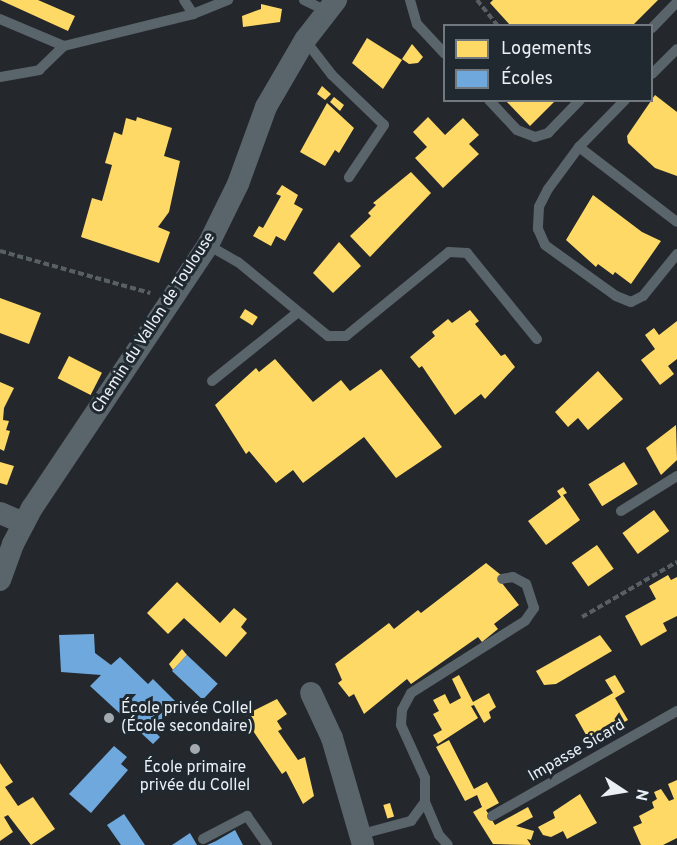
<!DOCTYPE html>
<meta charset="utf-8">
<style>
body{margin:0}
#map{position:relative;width:677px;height:845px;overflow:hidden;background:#24282c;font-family:Overpass,sans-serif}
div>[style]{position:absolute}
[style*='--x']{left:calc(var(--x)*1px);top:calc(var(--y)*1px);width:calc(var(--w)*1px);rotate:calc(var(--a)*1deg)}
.homes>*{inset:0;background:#ffd966;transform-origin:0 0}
.schools>*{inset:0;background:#6fa8dc;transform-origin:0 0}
.path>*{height:4px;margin-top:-2px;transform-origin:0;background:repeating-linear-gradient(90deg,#596065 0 6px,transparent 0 9px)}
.service>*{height:10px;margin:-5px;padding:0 5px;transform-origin:5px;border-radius:5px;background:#5a646b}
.minor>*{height:22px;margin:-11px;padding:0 11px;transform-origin:11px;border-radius:11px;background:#5a646b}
.dots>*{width:16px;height:16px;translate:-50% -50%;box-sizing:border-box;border:3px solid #20292f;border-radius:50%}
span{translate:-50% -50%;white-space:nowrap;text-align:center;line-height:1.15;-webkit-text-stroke:6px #20292f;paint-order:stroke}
.street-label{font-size:16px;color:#eaf0f4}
.poi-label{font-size:16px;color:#eaf0f4}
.left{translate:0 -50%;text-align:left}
.legend{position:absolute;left:443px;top:24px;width:210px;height:78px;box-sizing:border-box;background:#20292f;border:2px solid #71797e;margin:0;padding:8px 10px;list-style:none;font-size:18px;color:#eaf0f4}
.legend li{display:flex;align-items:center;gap:12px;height:30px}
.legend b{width:30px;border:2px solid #71797e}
.north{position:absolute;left:593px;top:761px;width:60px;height:60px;-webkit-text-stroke:4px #20292f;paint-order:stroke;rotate:102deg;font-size:16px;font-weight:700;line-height:24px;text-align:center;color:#eaf0f4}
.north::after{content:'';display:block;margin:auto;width:21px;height:27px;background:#eaf0f4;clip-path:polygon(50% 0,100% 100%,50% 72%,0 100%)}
</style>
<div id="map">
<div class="homes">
<i style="clip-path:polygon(0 0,38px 0,75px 16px,68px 31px)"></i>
<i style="clip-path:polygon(493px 0,658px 0,632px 26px,511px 26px,490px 3px)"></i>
<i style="clip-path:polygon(261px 4px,282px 9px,280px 22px,243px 27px,242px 16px,261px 9px)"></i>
<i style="clip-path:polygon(367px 38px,402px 60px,383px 89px,352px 63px)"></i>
<i style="clip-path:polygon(412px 44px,423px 57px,418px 63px,409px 64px,402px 59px)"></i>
<i style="clip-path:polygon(322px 86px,331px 94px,325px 100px,317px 94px)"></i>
<i style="clip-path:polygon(655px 95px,677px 112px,677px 176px,655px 168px,628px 143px,627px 136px)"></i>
<i style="clip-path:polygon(334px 97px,344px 105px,340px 111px,330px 102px)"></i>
<i style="clip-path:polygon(505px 100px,556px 100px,530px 126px)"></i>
<i style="clip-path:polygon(327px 103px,354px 128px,339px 153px,335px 150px,325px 166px,300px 152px)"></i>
<i style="clip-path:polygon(137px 117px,172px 128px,164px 156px,180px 161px,169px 212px,158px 227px,170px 232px,159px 263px,81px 237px,92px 198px,102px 201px,112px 165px,105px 163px,114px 132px,122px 135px,126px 118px,136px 121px)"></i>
<i style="clip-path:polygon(428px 117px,445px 135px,463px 118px,479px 135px,469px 144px,479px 154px,443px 188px,415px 158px,427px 147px,413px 132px)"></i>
<i style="clip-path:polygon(411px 172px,431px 193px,370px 257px,350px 236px,371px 216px,368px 213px,376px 205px,373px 203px)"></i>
<i style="clip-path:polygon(282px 185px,298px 195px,294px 204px,303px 209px,285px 241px,276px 236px,271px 246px,253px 236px,259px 226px,263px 228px,281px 196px,276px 194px)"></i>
<i style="clip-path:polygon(593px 195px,642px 232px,661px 241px,631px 284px,615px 272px,613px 275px,598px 264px,596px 267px,566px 240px)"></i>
<i style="clip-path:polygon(339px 242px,361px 266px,333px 293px,313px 273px)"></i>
<i style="clip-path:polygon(0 298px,41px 313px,29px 344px,0 333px)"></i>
<i style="left:245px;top:309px;width:15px;height:10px;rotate:32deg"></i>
<i style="clip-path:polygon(470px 310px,479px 321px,475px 324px,501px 356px,505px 354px,515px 367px,485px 399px,481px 394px,455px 415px,422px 366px,419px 368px,410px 357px,435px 336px,432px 332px,448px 319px,452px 323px)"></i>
<i style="clip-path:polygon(677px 321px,677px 359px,668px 366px,674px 374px,660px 385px,641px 360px,655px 349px,645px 335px,654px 328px,659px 335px)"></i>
<i style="left:69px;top:356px;width:37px;height:25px;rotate:27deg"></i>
<i style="clip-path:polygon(275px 359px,313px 402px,341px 380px,350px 391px,381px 369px,442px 447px,396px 478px,364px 437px,303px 483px,293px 470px,276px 483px,249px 451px,246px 454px,215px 405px,256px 368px,259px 372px)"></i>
<i style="clip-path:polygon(598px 371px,623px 399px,588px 430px,578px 418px,568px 427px,555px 412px)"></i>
<i style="clip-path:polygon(0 382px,14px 388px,4px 408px,3px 420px,9px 421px,6px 430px,10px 431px,4px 451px,0 449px)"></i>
<i style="clip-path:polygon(676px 425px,677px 460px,661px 475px,646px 448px)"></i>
<i style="clip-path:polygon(0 462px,14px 466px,7px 485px,0 483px)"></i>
<i style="left:624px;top:462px;width:26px;height:42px;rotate:58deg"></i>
<i style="clip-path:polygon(563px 487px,567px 493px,563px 495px,580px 520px,546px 545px,528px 521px,561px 497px,557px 491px)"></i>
<i style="left:654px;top:510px;width:26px;height:39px;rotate:54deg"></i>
<i style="left:597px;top:545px;width:29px;height:31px;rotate:55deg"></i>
<i style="clip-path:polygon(486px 563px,501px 575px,498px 578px,519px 605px,494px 624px,498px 629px,482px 642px,478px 637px,411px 684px,407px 679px,364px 714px,354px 694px,349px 697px,338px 683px,342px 680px,335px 664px,389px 623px,394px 629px,418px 610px,421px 613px)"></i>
<i style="clip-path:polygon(668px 575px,671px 580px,677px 577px,677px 616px,663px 623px,667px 631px,641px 646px,625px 616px,656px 599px,649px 586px)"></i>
<i style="clip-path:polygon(177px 582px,220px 623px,234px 608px,247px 619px,241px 627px,247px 633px,226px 657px,184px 618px,168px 634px,147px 613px)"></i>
<i style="clip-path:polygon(600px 635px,612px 651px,556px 684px,544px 685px,536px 671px)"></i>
<i style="clip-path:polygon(182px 649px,187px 655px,173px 670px,169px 664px)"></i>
<i style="clip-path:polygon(459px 675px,473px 702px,489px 693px,496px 707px,489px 712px,491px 718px,484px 723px,474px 705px,471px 706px,478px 718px,438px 744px,433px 735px,442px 730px,433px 714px,439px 711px,433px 700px,445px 694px,450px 704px,461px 698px,452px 679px)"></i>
<i style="clip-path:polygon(615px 675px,625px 692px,615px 698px,628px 720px,590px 742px,575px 715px,613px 693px,605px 680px)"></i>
<i style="clip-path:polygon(277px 699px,287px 714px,277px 721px,282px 729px,278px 731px,298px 760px,305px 757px,314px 796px,303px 804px,286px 771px,282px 774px,243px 716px)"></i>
<i style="clip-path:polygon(449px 740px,474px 789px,487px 782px,499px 803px,486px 810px,495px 825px,528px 807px,533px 817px,516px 826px,534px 831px,531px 840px,527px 839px,531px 845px,493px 844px,473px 812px,482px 807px,477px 795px,465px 801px,436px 747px)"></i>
<i style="clip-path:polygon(0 763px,13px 782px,5px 787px,18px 806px,33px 797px,55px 829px,31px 845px,8px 815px,4px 817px,13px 832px,0 841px)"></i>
<i style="clip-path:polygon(677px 780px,677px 838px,663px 845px,641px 845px,633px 827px,642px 823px,639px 816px,654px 808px,652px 802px,657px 799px,654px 792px,661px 789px,669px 801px,674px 799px,668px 784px)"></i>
<i style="clip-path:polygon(580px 794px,597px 823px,567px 839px,563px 831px,551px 837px,543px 835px,538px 827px,555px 818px,553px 812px)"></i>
<i style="left:390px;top:803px;width:14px;height:7px;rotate:73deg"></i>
</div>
<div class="schools">
<i style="clip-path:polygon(94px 634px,95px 653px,111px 665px,120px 657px,148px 684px,153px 679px,176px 702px,153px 730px,160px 737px,153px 744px,90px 686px,101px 675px,61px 672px,59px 635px)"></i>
<i style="left:187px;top:655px;width:42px;height:22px;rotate:43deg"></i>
<i style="clip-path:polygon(114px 746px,127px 757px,121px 764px,128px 770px,91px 813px,69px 794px)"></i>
<i style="clip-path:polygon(124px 814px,145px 845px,121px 845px,107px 825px)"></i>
<i style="clip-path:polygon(235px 830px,243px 845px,207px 845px,216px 841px)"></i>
<i style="clip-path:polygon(190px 833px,197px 845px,172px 845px)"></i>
</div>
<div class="path">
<i style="--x:477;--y:0;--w:33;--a:51"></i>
<i style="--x:0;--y:251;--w:156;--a:15.6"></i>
<i style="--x:582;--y:617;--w:110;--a:-30.1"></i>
</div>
<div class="service">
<i style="--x:184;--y:0;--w:17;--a:57"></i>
<i style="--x:193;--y:14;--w:38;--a:-22"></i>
<i style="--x:304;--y:0;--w:25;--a:26"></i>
<i style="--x:410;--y:0;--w:25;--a:74"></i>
<i style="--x:417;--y:24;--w:40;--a:47"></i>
<i style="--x:0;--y:19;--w:69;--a:22.9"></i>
<i style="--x:652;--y:28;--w:36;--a:-46"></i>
<i style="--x:305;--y:40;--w:44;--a:52.4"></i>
<i style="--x:332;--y:75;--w:72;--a:43.9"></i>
<i style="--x:384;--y:125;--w:63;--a:123.9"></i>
<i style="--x:652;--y:74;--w:35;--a:-45"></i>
<i style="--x:0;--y:77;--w:40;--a:-10"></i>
<i style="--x:39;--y:70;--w:35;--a:-44"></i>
<i style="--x:64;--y:46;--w:133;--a:-13.9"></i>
<i style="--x:489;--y:100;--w:41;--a:47"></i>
<i style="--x:517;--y:130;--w:19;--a:21"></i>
<i style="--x:535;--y:137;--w:14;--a:-17"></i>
<i style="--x:548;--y:133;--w:46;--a:-45.9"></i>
<i style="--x:625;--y:100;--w:66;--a:134.4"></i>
<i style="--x:579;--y:147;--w:52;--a:126.4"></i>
<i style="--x:548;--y:189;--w:20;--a:117"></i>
<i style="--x:539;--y:207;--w:22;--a:93"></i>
<i style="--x:538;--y:229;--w:17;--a:66"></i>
<i style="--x:545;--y:245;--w:87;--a:35.7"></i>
<i style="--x:616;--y:296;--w:16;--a:22"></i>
<i style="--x:631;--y:302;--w:13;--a:-27"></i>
<i style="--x:643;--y:296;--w:54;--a:-51"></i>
<i style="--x:579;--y:147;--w:123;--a:37.4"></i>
<i style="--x:208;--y:245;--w:34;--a:30"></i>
<i style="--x:238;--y:262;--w:117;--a:39.4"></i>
<i style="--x:328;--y:336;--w:18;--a:0"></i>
<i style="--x:346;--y:336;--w:133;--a:-39.2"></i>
<i style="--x:449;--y:252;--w:18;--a:3"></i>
<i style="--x:467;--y:253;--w:111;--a:50.9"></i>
<i style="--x:212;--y:381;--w:110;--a:-38.7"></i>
<i style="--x:621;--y:511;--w:66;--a:-32"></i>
<i style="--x:425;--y:802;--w:36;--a:67"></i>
<i style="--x:439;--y:835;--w:13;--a:48"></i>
<i style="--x:492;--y:816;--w:213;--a:-29.6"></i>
<i style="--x:362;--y:834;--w:51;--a:-14.9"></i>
<i style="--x:411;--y:821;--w:24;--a:-54"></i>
<i style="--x:425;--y:802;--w:24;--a:-90"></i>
<i style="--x:425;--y:778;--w:58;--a:-114.4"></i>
<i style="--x:401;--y:725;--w:15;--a:-86"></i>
<i style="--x:402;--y:710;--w:19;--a:-62"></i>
<i style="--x:411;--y:693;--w:135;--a:-32.3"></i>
<i style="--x:525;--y:621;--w:16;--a:-55"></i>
<i style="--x:534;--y:608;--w:25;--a:-108"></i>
<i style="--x:526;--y:584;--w:15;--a:-152"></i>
<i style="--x:513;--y:577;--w:11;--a:170"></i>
<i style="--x:203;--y:839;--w:50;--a:-27.6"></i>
<i style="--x:247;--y:816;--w:35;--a:55"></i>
</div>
<div class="minor">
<i style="--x:0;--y:513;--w:26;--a:23"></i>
<i style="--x:0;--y:580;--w:38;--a:-70"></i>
<i style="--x:13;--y:544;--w:41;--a:-62.2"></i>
<i style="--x:32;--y:508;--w:316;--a:-56.2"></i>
<i style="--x:208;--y:245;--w:68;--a:-63.8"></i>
<i style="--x:238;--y:184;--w:82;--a:-70"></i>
<i style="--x:266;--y:107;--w:78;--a:-59.8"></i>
<i style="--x:305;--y:40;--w:51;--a:-52.2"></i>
<i style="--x:311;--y:693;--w:50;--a:65"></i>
<i style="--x:332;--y:738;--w:111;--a:73.8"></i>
</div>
<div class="dots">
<i style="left:109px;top:718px;background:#a5aaae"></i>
<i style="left:195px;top:749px;background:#a5aaae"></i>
</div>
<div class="street-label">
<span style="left:154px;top:323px;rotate:-57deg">Chemin du Vallon de Toulouse</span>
<span style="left:577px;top:751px;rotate:-30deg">Impasse Sicard</span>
</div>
<div class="poi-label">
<span class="left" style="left:121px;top:718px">École privée Collel<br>(École secondaire)</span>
<span style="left:195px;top:777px">École primaire<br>privée du Collel</span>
</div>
<ul class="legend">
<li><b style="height:16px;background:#ffd966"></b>Logements</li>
<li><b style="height:16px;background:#6fa8dc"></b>Écoles</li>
</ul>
<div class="north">N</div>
</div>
